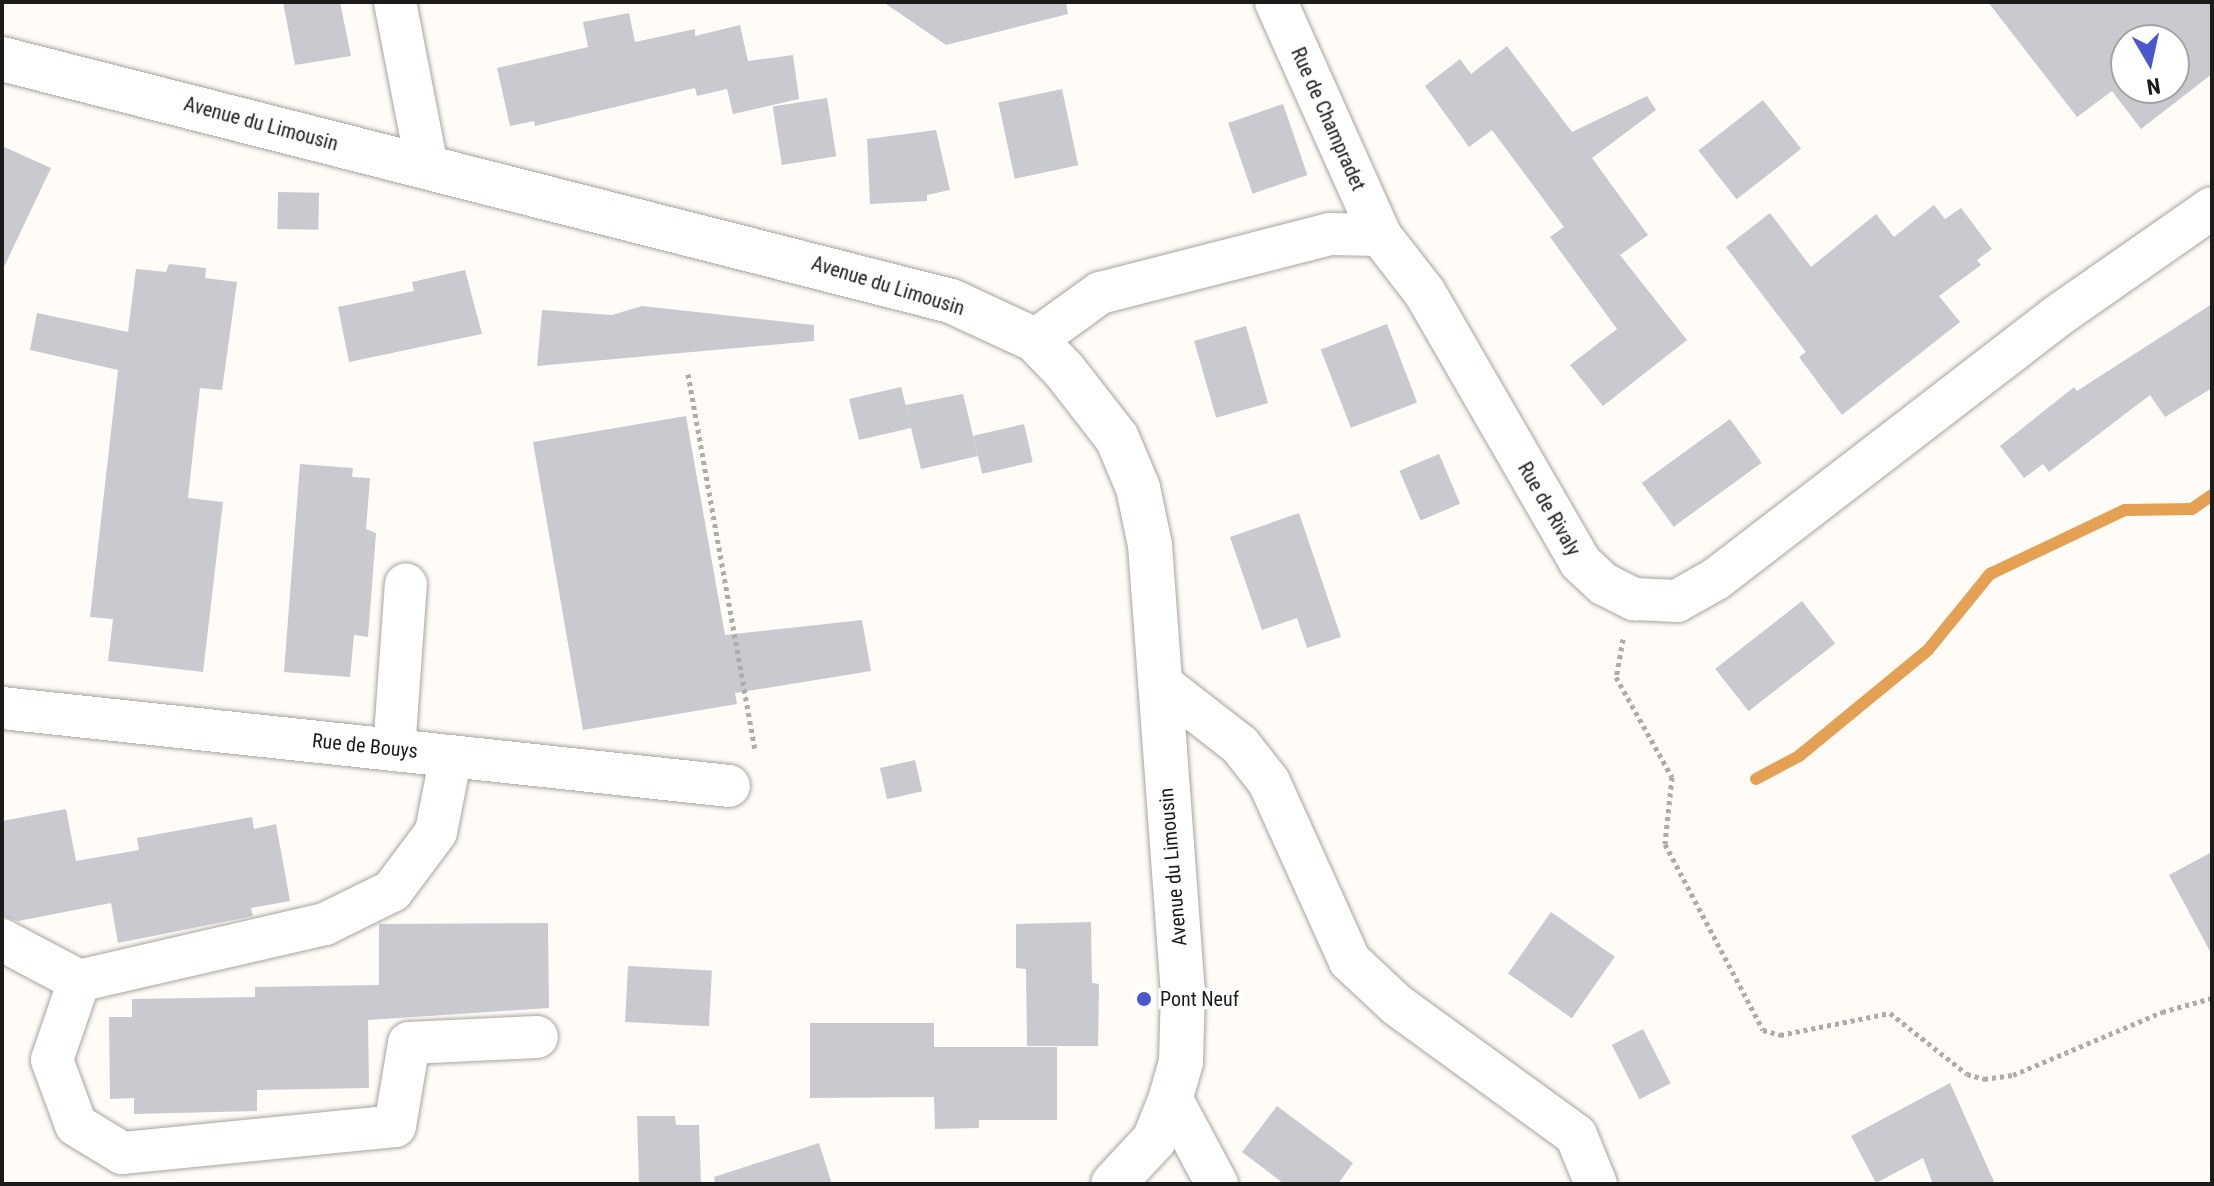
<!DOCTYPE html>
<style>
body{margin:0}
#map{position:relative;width:2214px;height:1186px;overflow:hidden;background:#fffbf7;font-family:"Roboto Condensed",sans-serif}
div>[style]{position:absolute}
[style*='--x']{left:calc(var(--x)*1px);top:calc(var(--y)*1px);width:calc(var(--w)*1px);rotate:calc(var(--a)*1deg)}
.stream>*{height:12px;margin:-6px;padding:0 6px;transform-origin:6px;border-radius:6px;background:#e5a153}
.building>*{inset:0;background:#c8cad0;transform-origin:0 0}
.path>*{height:5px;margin-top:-2.5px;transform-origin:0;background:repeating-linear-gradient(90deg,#afaba8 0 4px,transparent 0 8px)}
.roads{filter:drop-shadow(0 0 2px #a8a49f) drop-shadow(0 0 2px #a8a49f)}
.minor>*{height:42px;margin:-21px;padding:0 21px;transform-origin:21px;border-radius:21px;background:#fff}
.major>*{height:44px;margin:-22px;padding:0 22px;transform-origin:22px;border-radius:22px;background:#fff}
.dots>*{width:22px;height:22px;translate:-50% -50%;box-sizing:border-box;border:4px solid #fff;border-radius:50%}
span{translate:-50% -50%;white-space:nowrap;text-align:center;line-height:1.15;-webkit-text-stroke:6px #fff;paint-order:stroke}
.street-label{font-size:20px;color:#1d1b1a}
.poi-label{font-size:20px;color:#1d1b1a}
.left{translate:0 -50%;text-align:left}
.frame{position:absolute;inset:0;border:4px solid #1d1b1a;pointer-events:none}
.north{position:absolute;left:2110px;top:24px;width:80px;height:80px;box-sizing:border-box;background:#fff;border:2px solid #a5a4a3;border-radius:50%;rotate:171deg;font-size:22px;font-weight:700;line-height:32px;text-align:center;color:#1d1b1a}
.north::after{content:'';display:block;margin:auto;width:28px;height:36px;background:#4958cd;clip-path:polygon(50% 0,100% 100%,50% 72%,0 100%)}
</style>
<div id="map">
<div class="stream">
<i style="--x:1756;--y:779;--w:49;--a:-28.1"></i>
<i style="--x:1799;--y:756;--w:167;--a:-39.4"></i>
<i style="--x:1928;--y:650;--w:98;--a:-50.8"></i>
<i style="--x:1990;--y:574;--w:149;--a:-25.4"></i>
<i style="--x:2125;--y:510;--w:67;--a:-0.9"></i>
<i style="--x:2192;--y:509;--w:24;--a:-35"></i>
</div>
<div class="building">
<i style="clip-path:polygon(283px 2px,340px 2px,351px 56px,295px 65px)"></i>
<i style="clip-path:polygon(883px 2px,1066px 2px,1068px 14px,946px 45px)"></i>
<i style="clip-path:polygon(evenodd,1988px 2px,2212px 2px,2212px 74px,2141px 129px,2112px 91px,2077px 117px,1988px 2px,2126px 40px,2174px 40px,2174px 88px,2126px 88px,2126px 40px)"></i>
<i style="clip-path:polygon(629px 13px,635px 42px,695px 29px,695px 36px,740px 25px,748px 61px,793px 55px,799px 99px,733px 114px,727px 89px,697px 96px,695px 88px,535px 126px,534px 121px,510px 126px,497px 68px,588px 47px,583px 22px)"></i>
<i style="clip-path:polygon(1507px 46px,1572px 132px,1647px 96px,1656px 110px,1592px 158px,1648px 235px,1620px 255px,1687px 340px,1603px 406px,1570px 365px,1617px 329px,1550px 237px,1564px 227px,1492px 130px,1469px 147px,1425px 86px,1460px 59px,1471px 74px)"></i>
<i style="left:1062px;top:89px;width:78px;height:65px;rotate:78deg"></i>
<i style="left:827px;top:98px;width:59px;height:55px;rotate:81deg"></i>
<i style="left:1763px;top:100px;width:62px;height:82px;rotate:52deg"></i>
<i style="left:1283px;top:104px;width:75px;height:58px;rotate:71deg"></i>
<i style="clip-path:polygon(936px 130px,950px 190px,927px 195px,927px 201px,870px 204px,867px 139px)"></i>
<i style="clip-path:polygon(2px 146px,51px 168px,2px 271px)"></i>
<i style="left:278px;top:192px;width:41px;height:37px;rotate:1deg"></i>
<i style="clip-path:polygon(1934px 205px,1945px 219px,1961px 208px,1992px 249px,1977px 260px,1981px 265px,1939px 296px,1960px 322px,1842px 415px,1799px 357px,1806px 352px,1726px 247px,1770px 213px,1811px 267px,1876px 214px,1894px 237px)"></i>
<i style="clip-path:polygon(169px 264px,206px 268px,205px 278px,237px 282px,222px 390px,200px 388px,188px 498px,223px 502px,203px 672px,108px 661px,113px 619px,90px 617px,118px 370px,30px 350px,37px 313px,128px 332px,136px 269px,166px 272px)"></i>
<i style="clip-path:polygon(465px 270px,482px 334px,349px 362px,338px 307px,414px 291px,412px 282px)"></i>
<i style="clip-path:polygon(2212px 304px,2212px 388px,2165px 417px,2150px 395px,2049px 472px,2043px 464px,2024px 478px,2000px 446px,2074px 387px,2077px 391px)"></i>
<i style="clip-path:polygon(642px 306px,814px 325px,814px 341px,537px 366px,542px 310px,612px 315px)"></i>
<i style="left:1387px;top:324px;width:84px;height:71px;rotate:69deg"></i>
<i style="left:1246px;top:326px;width:80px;height:54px;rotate:74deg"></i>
<i style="clip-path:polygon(901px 387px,911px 425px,906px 405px,963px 394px,978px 456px,921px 469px,911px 428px,859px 440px,849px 399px)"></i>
<i style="clip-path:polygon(686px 416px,725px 635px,862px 620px,871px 671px,735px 693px,737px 704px,583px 730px,533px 442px)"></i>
<i style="left:1730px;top:419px;width:54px;height:109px;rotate:54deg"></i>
<i style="left:1024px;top:424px;width:39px;height:52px;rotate:77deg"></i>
<i style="left:1439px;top:454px;width:54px;height:43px;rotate:67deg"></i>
<i style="clip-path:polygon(300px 464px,353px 468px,352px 477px,370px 478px,366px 529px,376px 533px,368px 637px,354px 635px,350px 677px,284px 672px)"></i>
<i style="clip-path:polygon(1299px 513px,1341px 637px,1307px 648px,1297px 618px,1262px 630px,1230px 537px)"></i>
<i style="left:1802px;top:601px;width:54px;height:110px;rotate:52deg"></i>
<i style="left:915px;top:760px;width:32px;height:36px;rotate:77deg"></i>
<i style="clip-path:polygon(66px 809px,76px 861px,139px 850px,137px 838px,252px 817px,254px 829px,276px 824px,290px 901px,251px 908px,253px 916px,118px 943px,111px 903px,18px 921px,2px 916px,2px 821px)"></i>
<i style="clip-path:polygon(2212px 852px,2212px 955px,2169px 875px)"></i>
<i style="left:1551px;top:912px;width:78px;height:75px;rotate:35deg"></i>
<i style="clip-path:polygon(1091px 922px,1092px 983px,1099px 984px,1098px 1046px,1027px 1046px,1026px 969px,1016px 968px,1016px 924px)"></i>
<i style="clip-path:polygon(548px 923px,549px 1008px,368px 1020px,369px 1088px,257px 1090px,257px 1111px,134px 1114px,134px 1098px,110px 1099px,109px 1017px,132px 1017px,132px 999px,255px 997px,255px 987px,379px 985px,379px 924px)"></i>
<i style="left:628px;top:966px;width:84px;height:56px;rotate:3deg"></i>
<i style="clip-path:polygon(810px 1023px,934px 1023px,934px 1047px,1057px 1047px,1057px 1120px,979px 1120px,979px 1128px,935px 1129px,934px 1097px,810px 1098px)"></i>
<i style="left:1643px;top:1029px;width:61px;height:35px;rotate:63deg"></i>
<i style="clip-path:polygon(1950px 1083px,1995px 1184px,1933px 1184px,1923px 1158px,1876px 1183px,1851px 1136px)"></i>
<i style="clip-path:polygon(1277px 1106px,1353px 1163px,1338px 1184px,1284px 1184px,1242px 1152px)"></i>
<i style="clip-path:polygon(637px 1116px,675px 1116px,676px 1125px,699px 1125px,701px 1184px,639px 1184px)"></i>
<i style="clip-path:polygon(819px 1143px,832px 1184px,715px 1184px,714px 1177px)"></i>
</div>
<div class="path">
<i style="--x:688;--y:374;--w:383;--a:79.9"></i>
<i style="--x:1623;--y:639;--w:39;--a:100"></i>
<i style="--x:1616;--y:677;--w:115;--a:60.8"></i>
<i style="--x:1672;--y:777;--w:67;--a:96"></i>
<i style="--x:1665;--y:844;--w:210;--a:62.2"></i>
<i style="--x:1763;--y:1030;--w:18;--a:16"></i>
<i style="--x:1780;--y:1035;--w:112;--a:-11.3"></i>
<i style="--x:1890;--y:1013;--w:98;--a:38.4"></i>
<i style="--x:1967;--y:1074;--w:18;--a:16"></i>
<i style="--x:1984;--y:1079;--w:29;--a:-8"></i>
<i style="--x:2013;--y:1075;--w:162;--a:-22.9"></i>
<i style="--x:2162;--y:1012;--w:52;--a:-15.6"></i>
</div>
<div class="roads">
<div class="minor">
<i style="--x:395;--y:2;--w:168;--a:79"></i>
<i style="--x:1276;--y:2;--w:255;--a:65.9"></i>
<i style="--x:1035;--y:340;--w:80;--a:-35.9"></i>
<i style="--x:1100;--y:293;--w:237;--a:-14.4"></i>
<i style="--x:1330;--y:234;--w:50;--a:1.1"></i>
<i style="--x:1380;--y:235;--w:73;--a:52.2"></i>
<i style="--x:1425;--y:293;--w:310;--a:60"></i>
<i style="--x:1580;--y:562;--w:33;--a:43"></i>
<i style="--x:1604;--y:584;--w:34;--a:27"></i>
<i style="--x:1634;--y:599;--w:43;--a:2.7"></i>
<i style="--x:1677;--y:601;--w:45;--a:-29.4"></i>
<i style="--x:1716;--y:579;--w:429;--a:-37.6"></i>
<i style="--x:2056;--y:317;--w:190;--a:-34.9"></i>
<i style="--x:1159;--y:682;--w:103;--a:37.9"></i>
<i style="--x:1240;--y:745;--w:47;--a:51.9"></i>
<i style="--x:1269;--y:782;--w:196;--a:65.7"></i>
<i style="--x:1350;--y:961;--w:64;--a:43.1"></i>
<i style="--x:1397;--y:1005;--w:221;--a:36"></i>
<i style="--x:1576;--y:1135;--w:53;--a:67.8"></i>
<i style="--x:2;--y:708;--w:731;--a:6.12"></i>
<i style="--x:394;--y:750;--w:166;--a:-85.9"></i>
<i style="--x:451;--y:756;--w:77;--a:101.2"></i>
<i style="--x:436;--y:832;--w:74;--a:126.7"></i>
<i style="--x:392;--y:891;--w:75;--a:153.8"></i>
<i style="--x:325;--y:924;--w:253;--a:167"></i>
<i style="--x:79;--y:981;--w:83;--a:108.9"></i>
<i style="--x:52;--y:1060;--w:69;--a:69.7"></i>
<i style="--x:76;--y:1125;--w:54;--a:31.3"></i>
<i style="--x:122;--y:1153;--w:274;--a:-5.6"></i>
<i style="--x:395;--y:1126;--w:84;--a:-80.4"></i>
<i style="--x:409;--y:1043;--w:128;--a:-2.7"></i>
<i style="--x:2;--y:940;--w:87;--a:28"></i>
<i style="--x:1171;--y:1098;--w:98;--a:61.9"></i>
</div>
<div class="major">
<i style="--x:2;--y:59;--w:979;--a:14.31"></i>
<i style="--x:951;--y:301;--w:93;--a:24.9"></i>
<i style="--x:1035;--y:340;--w:42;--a:46"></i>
<i style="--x:1064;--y:370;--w:86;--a:52.1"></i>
<i style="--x:1117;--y:438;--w:54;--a:67.2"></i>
<i style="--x:1138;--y:488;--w:58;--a:78.1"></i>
<i style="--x:1150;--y:545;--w:446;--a:85.8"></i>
<i style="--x:1183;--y:990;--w:72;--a:91.6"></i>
<i style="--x:1181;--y:1062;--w:37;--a:106"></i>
<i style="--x:1171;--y:1098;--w:45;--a:112"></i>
<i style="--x:1154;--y:1140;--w:60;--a:133"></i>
</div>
</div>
<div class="dots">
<i style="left:1144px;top:999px;background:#4958cd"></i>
</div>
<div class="street-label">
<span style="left:1328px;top:119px;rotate:66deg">Rue de Champradet</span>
<span style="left:261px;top:124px;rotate:15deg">Avenue du Limousin</span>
<span style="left:888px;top:286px;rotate:17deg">Avenue du Limousin</span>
<span style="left:1549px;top:509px;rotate:60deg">Rue de Rivaly</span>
<span style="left:365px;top:746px;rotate:6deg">Rue de Bouys</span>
<span style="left:1173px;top:867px;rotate:-95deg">Avenue du Limousin</span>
</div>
<div class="poi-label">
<span class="left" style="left:1160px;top:999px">Pont Neuf</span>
</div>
<div class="frame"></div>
<div class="north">N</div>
</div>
